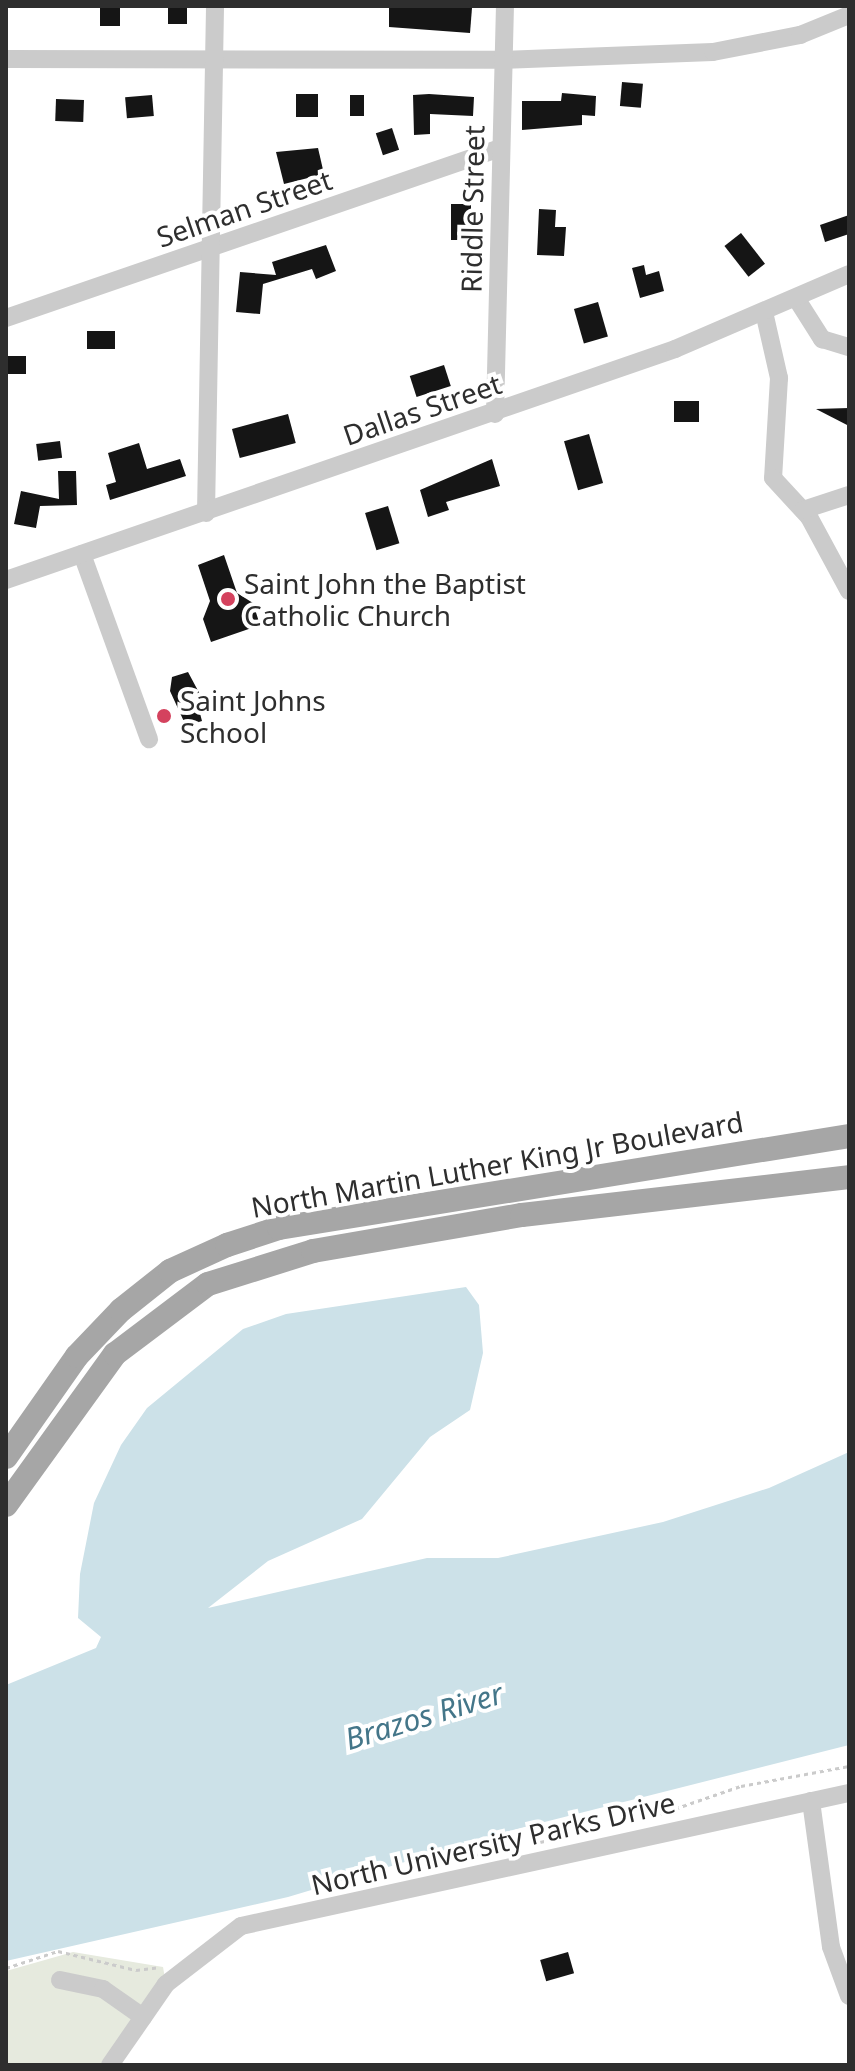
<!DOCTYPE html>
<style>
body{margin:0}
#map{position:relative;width:855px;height:2071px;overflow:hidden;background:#fff;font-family:"Noto Sans",sans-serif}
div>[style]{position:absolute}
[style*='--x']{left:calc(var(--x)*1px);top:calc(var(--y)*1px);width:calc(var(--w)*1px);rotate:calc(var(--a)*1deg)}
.green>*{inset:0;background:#e6eade}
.water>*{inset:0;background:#cce1e8}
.building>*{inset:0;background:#151515;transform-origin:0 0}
.path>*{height:3px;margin-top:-1.5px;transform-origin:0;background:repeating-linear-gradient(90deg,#cbcbcb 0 4px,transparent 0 8px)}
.minor>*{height:18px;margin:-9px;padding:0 9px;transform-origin:9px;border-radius:9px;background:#cbcbcb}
.major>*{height:24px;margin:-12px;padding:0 12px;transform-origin:12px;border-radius:12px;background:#a6a6a6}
.dots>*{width:22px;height:22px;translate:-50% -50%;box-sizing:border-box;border:4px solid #fff;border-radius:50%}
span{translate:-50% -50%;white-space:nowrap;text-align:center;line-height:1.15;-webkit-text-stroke:8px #fff;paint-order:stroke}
.street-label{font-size:28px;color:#2e2e2e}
.poi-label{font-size:28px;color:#2e2e2e}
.left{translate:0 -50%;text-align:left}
.water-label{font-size:30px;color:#447689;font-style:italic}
.frame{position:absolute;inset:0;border:8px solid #2e2e2e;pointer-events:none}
</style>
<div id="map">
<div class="green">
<i style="clip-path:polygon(73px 1952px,163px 1967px,166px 1984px,110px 2065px,6px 2065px,6px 1971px)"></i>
</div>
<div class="water">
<i style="clip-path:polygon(466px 1287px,479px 1305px,483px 1353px,470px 1410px,430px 1437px,362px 1519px,268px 1561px,208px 1608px,427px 1558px,498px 1558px,663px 1522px,769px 1488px,849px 1452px,849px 1745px,505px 1832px,288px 1897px,6px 1961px,6px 1685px,96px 1648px,101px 1637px,78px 1618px,80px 1574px,94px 1503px,121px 1445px,147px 1408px,243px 1329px,286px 1314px)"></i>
</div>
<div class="building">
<i style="left:100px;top:6px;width:20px;height:20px"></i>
<i style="left:168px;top:6px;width:19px;height:18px"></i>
<i style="clip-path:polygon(389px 6px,472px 8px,470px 33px,389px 27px)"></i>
<i style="left:622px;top:82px;width:21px;height:24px;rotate:5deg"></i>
<i style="clip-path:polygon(562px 93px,596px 96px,595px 116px,582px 115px,582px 125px,522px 130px,522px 101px,561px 101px)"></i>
<i style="left:296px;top:94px;width:22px;height:23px"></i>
<i style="clip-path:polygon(429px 94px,474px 97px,473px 116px,430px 114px,430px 134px,414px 135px,413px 95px)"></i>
<i style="left:152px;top:95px;width:21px;height:27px;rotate:85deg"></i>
<i style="left:350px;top:95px;width:14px;height:21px"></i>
<i style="left:56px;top:99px;width:28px;height:22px;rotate:2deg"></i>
<i style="left:392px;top:128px;width:23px;height:17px;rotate:72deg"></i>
<i style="clip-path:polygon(318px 148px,324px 174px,284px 184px,276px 152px)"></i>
<i style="left:471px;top:204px;width:36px;height:20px;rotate:90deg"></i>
<i style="clip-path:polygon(539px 209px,556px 210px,555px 227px,566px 227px,564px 256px,537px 255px)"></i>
<i style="clip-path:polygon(849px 215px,849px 234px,825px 242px,820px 225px)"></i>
<i style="left:741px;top:233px;width:39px;height:21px;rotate:52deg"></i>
<i style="clip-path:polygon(326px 245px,336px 271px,316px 279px,312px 269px,263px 284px,260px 314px,236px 312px,240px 272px,276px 275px,272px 262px)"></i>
<i style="clip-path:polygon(644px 265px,646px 275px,659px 271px,664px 291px,640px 298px,632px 268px)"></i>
<i style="left:598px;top:302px;width:36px;height:25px;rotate:74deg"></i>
<i style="left:87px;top:331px;width:28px;height:18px"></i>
<i style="left:6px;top:356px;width:20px;height:18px"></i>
<i style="left:444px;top:365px;width:22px;height:36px;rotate:72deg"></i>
<i style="left:674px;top:401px;width:25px;height:21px"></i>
<i style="clip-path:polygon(849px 408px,849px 426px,816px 409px)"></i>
<i style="left:288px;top:414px;width:30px;height:58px;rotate:75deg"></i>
<i style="left:589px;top:434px;width:51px;height:26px;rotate:74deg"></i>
<i style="left:60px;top:441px;width:17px;height:24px;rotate:83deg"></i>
<i style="clip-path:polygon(139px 443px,147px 469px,180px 459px,186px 476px,110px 500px,106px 485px,116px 482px,108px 453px)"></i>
<i style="clip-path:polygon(492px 459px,500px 486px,446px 502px,449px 510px,428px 517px,420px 490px)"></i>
<i style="clip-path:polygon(58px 471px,76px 471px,77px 505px,40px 506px,36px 528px,14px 524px,21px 491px,59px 499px)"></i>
<i style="left:388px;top:506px;width:39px;height:24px;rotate:73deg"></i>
<i style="clip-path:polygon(224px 555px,237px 593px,253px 603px,260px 625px,211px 642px,203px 619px,210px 601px,198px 565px)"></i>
<i style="clip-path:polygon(188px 672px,203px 700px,197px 702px,202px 721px,186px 726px,170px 691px,172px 677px)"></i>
<i style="left:568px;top:1952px;width:22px;height:29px;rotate:74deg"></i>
</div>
<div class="path">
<i style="--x:645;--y:1819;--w:102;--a:-19"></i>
<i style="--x:741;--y:1786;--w:110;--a:-10.5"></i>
<i style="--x:540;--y:1842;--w:25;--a:-12"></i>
<i style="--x:417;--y:1870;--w:38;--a:-22"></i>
<i style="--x:452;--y:1856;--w:35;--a:-3"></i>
<i style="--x:6;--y:1968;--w:55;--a:-18.1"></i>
<i style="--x:58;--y:1951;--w:80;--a:13.7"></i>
<i style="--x:136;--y:1970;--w:23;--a:-7"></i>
</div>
<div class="minor">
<i style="--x:6;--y:59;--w:498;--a:0.1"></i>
<i style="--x:504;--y:60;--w:209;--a:-2.2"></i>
<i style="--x:713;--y:52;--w:89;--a:-11.1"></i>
<i style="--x:800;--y:35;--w:53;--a:-22.2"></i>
<i style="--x:796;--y:298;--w:49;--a:57.6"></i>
<i style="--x:822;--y:339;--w:28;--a:17"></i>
<i style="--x:764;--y:312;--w:68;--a:77.2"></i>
<i style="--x:779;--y:378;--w:100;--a:93.4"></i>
<i style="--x:773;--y:478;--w:53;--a:47.3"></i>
<i style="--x:809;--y:517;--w:84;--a:61.6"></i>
<i style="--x:6;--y:318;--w:522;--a:-18.99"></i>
<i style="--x:495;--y:414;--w:408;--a:-88.6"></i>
<i style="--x:803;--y:510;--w:48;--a:-18.1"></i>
<i style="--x:206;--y:513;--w:507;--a:-88.98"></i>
<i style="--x:82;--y:554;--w:197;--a:70.1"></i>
<i style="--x:6;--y:580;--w:708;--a:-19.05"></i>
<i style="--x:675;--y:349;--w:189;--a:-23.3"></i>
<i style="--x:811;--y:1801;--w:147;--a:82.2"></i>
<i style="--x:831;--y:1947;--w:52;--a:69.8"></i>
<i style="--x:60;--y:1980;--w:44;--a:11.8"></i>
<i style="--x:103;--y:1989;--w:49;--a:35"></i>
<i style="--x:110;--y:2065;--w:98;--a:-55.3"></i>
<i style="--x:166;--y:1984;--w:95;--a:-37.7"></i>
<i style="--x:241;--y:1926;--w:622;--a:-12.34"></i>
</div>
<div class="major">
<i style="--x:6;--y:1457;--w:123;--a:-54.9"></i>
<i style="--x:77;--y:1356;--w:64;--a:-46.3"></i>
<i style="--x:121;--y:1310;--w:63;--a:-38.5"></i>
<i style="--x:170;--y:1271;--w:63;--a:-24.5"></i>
<i style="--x:227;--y:1245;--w:55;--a:-18.1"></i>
<i style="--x:279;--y:1228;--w:577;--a:-9.17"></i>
<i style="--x:6;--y:1505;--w:186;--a:-54.2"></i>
<i style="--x:115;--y:1354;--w:116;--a:-37"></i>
<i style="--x:208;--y:1284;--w:110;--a:-17.4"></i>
<i style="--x:313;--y:1251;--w:212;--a:-9.8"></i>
<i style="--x:522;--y:1215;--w:329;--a:-6.6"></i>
</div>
<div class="dots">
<i style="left:228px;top:599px;background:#d4425e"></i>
<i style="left:164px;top:716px;background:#d4425e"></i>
</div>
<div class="street-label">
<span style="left:244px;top:208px;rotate:-19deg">Selman Street</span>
<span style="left:472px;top:209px;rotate:-89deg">Riddle Street</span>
<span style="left:422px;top:409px;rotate:-19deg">Dallas Street</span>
<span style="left:497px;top:1164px;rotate:-10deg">North Martin Luther King Jr Boulevard</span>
<span style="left:493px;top:1843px;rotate:-13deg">North University Parks Drive</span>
</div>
<div class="poi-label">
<span class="left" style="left:244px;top:599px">Saint John the Baptist<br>Catholic Church</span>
<span class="left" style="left:180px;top:716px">Saint Johns<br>School</span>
</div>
<div class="water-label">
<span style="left:424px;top:1716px;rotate:-17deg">Brazos River</span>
</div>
<div class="frame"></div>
</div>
